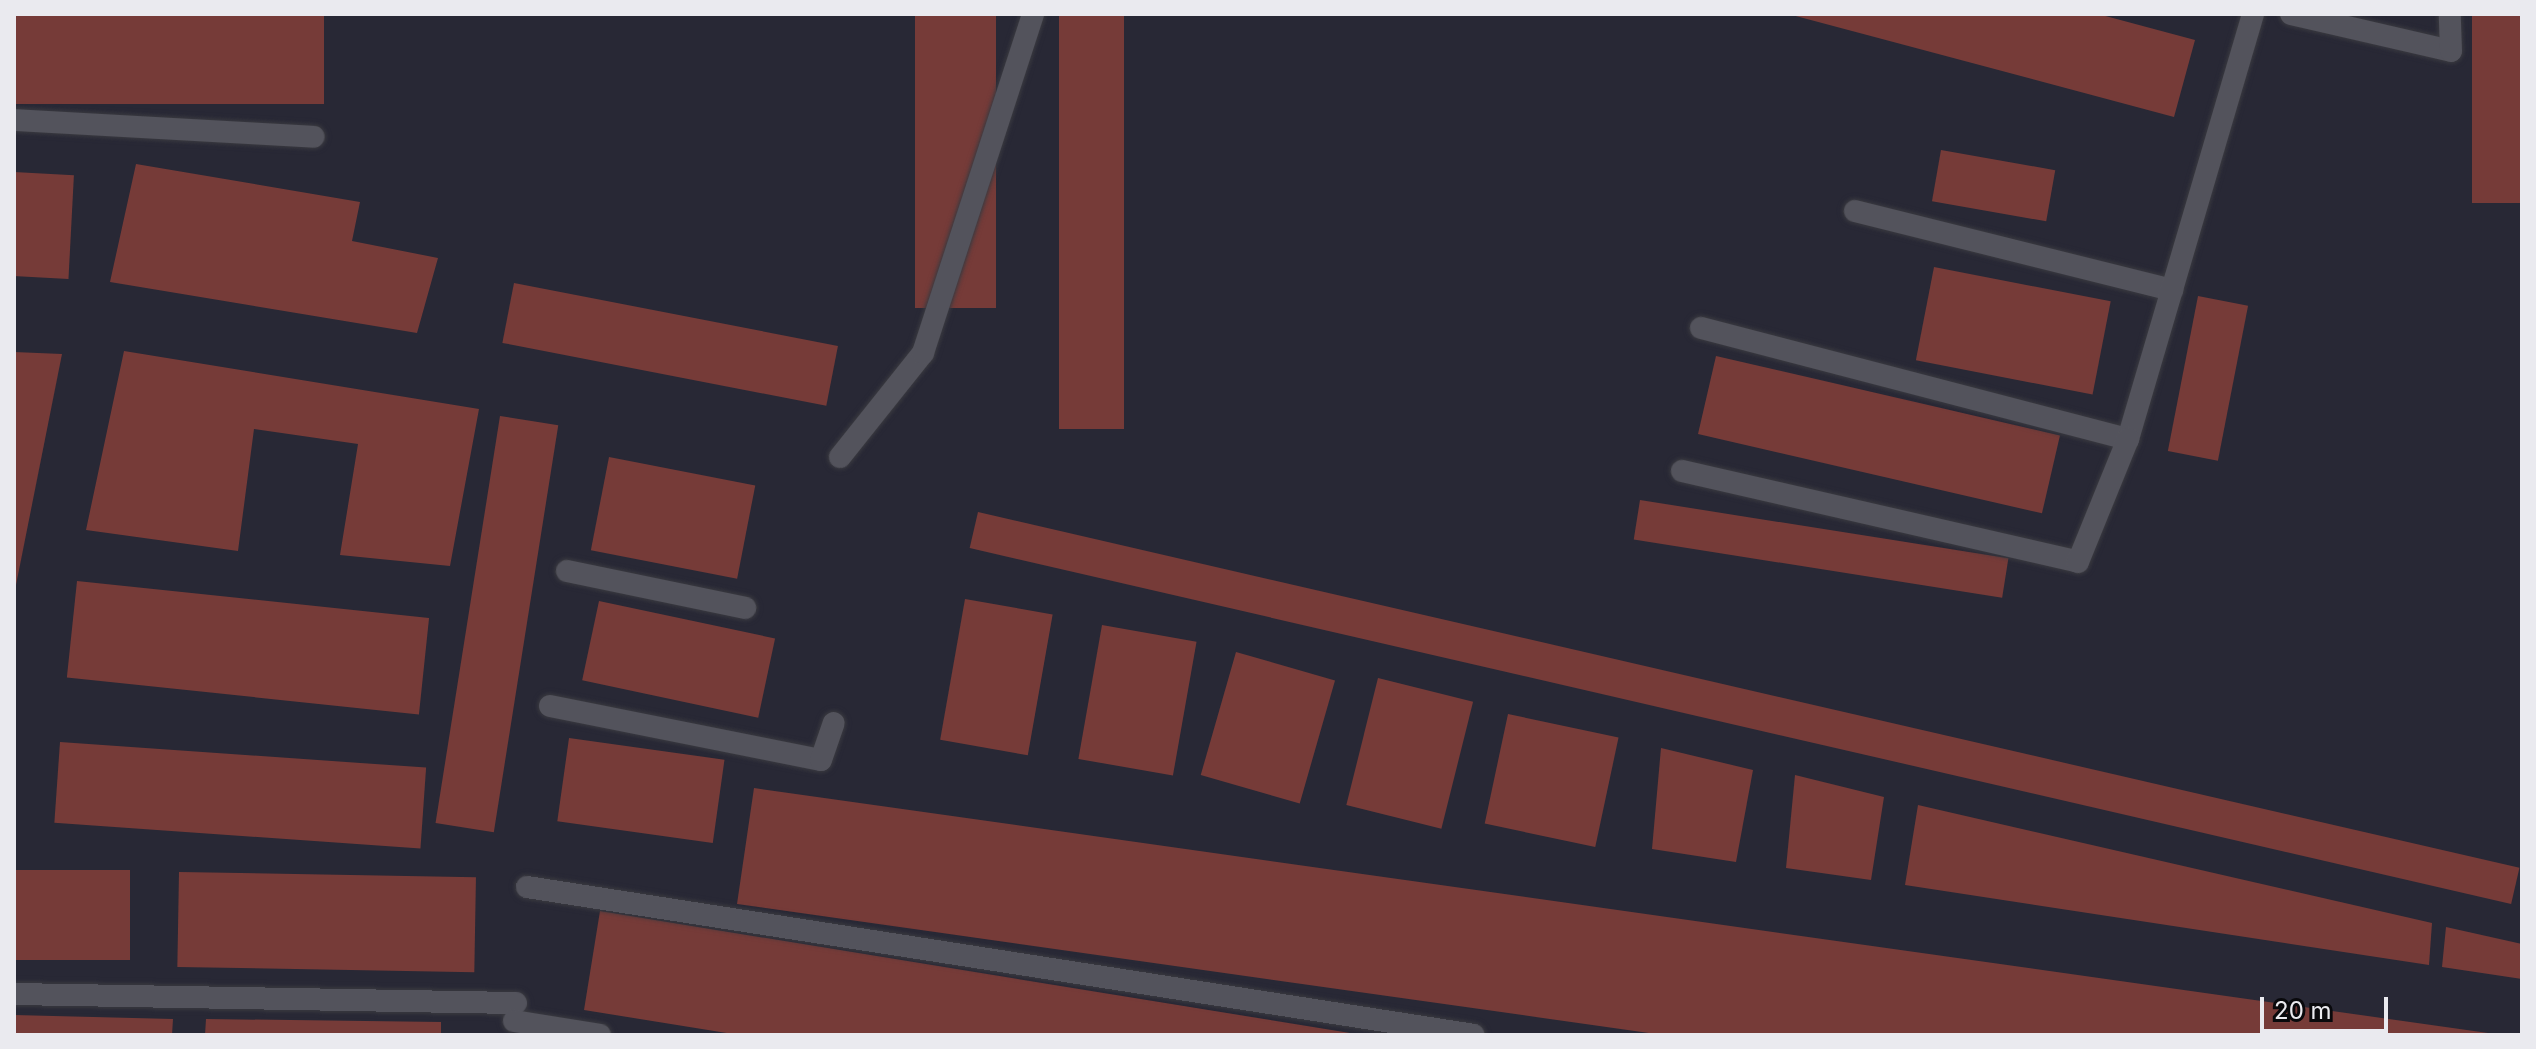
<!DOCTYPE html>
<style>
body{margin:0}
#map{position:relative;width:2536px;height:1049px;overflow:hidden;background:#1f1f27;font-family:Inter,sans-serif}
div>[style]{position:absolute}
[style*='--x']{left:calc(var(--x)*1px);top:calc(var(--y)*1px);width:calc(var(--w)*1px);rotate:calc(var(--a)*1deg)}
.built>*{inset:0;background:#282835;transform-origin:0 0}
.building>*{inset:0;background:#763b38;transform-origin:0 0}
.roads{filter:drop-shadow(0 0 2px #3a3a40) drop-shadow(0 0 2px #3a3a40)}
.lane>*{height:22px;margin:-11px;padding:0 11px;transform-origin:11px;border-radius:11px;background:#53535c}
span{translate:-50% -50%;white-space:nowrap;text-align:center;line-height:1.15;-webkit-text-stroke:8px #09090c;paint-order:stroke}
.frame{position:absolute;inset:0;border:16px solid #eaeaef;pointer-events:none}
.scale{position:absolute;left:2260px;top:997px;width:128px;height:36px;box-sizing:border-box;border:4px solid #eaeaef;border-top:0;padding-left:10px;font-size:24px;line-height:28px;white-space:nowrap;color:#eaeaef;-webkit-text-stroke:6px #09090c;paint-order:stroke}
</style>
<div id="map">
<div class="built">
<i style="left:14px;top:14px;width:2508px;height:1021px"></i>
</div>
<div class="building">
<i style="left:14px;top:14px;width:310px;height:90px"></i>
<i style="left:915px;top:14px;width:81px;height:294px"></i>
<i style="left:1059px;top:14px;width:65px;height:415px"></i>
<i style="clip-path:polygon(2098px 14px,2195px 40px,2174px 117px,1792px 15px)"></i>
<i style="left:2472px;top:14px;width:50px;height:189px"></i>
<i style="left:1941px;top:150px;width:116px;height:52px;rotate:10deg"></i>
<i style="clip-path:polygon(136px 164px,360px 202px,352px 241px,438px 258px,417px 333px,110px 282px)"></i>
<i style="left:14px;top:172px;width:60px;height:104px;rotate:3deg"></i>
<i style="left:1934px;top:267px;width:180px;height:95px;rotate:11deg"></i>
<i style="left:514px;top:283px;width:330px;height:61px;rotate:11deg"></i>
<i style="left:2198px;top:296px;width:51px;height:158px;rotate:11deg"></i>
<i style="clip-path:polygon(124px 351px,479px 409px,450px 566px,340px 555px,358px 444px,254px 429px,238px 551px,86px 530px)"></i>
<i style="clip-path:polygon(14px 352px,62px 354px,15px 590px,14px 589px)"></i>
<i style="left:1716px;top:356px;width:353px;height:80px;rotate:13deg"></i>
<i style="left:500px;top:416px;width:59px;height:412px;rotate:9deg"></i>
<i style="left:609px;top:457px;width:149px;height:95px;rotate:11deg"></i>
<i style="left:1640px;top:500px;width:373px;height:40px;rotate:9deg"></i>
<i style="left:978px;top:512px;width:1582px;height:37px;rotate:13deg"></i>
<i style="left:77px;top:581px;width:354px;height:97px;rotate:6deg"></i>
<i style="left:965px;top:599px;width:89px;height:143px;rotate:10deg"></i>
<i style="left:599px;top:601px;width:180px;height:81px;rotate:12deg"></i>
<i style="left:1102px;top:625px;width:96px;height:136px;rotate:10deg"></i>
<i style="left:1236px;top:652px;width:103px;height:128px;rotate:16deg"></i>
<i style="left:1378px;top:678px;width:98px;height:131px;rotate:14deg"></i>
<i style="left:1508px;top:714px;width:113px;height:112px;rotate:12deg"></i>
<i style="left:569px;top:738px;width:157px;height:84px;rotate:8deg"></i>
<i style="left:60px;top:742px;width:367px;height:81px;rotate:4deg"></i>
<i style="clip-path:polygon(1661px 748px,1753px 770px,1736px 862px,1652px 849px)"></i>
<i style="clip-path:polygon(1795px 775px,1884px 797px,1871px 880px,1786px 868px)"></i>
<i style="clip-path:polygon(754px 788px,2488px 1033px,2488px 1035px,1663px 1035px,737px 904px)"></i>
<i style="clip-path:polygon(1918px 805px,2432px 923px,2429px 965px,1905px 885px)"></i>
<i style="left:14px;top:870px;width:116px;height:90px"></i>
<i style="left:179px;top:872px;width:297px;height:95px;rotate:1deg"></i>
<i style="clip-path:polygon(600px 911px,1350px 1033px,1350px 1035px,739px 1035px,584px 1010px)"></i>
<i style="clip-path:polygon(2446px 927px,2522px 944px,2522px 979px,2442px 967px)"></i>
<i style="clip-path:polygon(14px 1015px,173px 1019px,172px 1035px,14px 1035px)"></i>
<i style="clip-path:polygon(206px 1019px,441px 1022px,441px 1035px,205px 1035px)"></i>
</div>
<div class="roads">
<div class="lane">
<i style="--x:2291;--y:14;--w:164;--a:13"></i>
<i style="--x:2451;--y:51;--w:37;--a:-92"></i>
<i style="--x:14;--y:120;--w:300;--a:3.2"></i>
<i style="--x:1855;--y:211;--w:327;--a:14"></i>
<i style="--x:1701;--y:328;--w:441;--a:14.6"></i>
<i style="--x:2128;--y:439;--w:443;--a:-73.6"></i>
<i style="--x:840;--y:457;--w:133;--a:-51.4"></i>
<i style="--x:923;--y:353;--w:356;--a:-72"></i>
<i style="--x:1682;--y:471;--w:406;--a:12.9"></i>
<i style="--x:2078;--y:562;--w:133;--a:-67.9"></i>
<i style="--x:567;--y:571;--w:182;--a:11.7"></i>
<i style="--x:550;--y:706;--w:276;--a:11.3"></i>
<i style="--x:821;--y:760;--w:39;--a:-71"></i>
<i style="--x:527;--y:887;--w:958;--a:8.88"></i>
<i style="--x:14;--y:994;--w:502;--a:1.03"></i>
<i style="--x:514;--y:1021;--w:87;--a:9.2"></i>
</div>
</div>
<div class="frame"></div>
<div class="scale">20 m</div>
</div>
